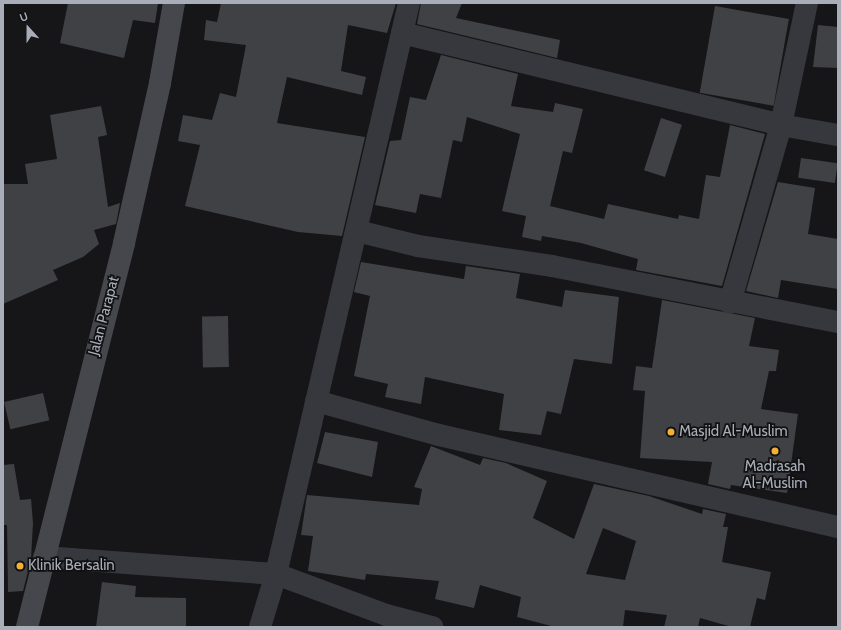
<!DOCTYPE html>
<style>
body{margin:0}
#map{position:relative;width:841px;height:630px;overflow:hidden;background:#161618;font-family:Cabin,sans-serif}
div>[style]{position:absolute}
[style*='--x']{left:calc(var(--x)*1px);top:calc(var(--y)*1px);width:calc(var(--w)*1px);rotate:calc(var(--a)*1deg)}
.building>*{inset:0;background:#404145;transform-origin:0 0}
.street>*{height:22px;margin:-11px;padding:0 11px;transform-origin:11px;border-radius:11px;background:#37383d}
.secondary>*{height:22px;margin:-11px;padding:0 11px;transform-origin:11px;border-radius:11px;background:#45474d}
.dots>*{width:11px;height:11px;translate:-50% -50%;box-sizing:border-box;border:2px solid #111113;border-radius:50%}
span{translate:-50% -50%;white-space:nowrap;text-align:center;line-height:1.15;-webkit-text-stroke:3.5px #111113;paint-order:stroke}
.street-label{font-size:15px;color:#a8adb8}
.poi-label{font-size:15px;color:#a8adb8}
.left{translate:0 -50%;text-align:left}
.frame{position:absolute;inset:0;border:4px solid #a8adb8;pointer-events:none}
.north{position:absolute;left:8px;top:8px;width:40px;height:40px;-webkit-text-stroke:3px #111113;paint-order:stroke;rotate:339deg;font-size:11px;font-weight:700;line-height:16px;text-align:center;color:#a8adb8}
.north::after{content:'';display:block;margin:auto;width:14px;height:18px;background:#a8adb8;clip-path:polygon(50% 0,100% 100%,50% 72%,0 100%)}
</style>
<div id="map">
<div class="building">
<i style="clip-path:polygon(68px 3px,158px 3px,155px 23px,133px 20px,124px 58px,60px 43px)"></i>
<i style="clip-path:polygon(221px 3px,396px 3px,387px 33px,348px 25px,341px 71px,366px 77px,362px 95px,287px 77px,277px 123px,365px 137px,342px 236px,298px 232px,185px 206px,200px 145px,178px 141px,183px 115px,212px 120px,220px 93px,236px 97px,246px 45px,204px 40px,206px 20px,217px 22px)"></i>
<i style="clip-path:polygon(421px 3px,462px 3px,456px 18px,560px 40px,557px 58px,417px 24px)"></i>
<i style="left:715px;top:6px;width:75px;height:88px;rotate:10deg"></i>
<i style="clip-path:polygon(818px 25px,838px 27px,838px 68px,813px 67px)"></i>
<i style="clip-path:polygon(441px 55px,518px 74px,511px 106px,553px 112px,555px 103px,583px 109px,572px 153px,563px 151px,550px 206px,604px 219px,608px 204px,678px 219px,679px 215px,699px 219px,706px 175px,720px 177px,730px 125px,765px 134px,722px 286px,636px 270px,638px 259px,581px 243px,542px 236px,541px 241px,522px 237px,526px 216px,502px 211px,520px 134px,467px 117px,462px 142px,453px 140px,441px 198px,420px 194px,416px 213px,375px 205px,390px 141px,401px 140px,410px 97px,426px 100px)"></i>
<i style="clip-path:polygon(101px 106px,107px 135px,98px 137px,108px 207px,120px 203px,116px 224px,94px 230px,99px 244px,83px 257px,53px 270px,58px 280px,3px 304px,3px 184px,28px 184px,25px 164px,57px 159px,50px 115px)"></i>
<i style="left:661px;top:118px;width:22px;height:55px;rotate:18deg"></i>
<i style="left:801px;top:158px;width:37px;height:20px;rotate:8deg"></i>
<i style="clip-path:polygon(778px 182px,815px 188px,808px 234px,838px 239px,838px 289px,781px 280px,778px 298px,746px 291px)"></i>
<i style="clip-path:polygon(361px 262px,464px 279px,466px 266px,520px 274px,516px 298px,562px 307px,565px 290px,619px 297px,612px 364px,574px 359px,561px 414px,547px 411px,541px 435px,499px 430px,504px 394px,425px 377px,421px 404px,385px 397px,388px 384px,354px 376px,370px 296px,354px 292px)"></i>
<i style="clip-path:polygon(662px 300px,755px 318px,749px 346px,779px 350px,776px 371px,769px 371px,761px 409px,798px 414px,787px 493px,731px 485px,730px 489px,708px 484px,712px 462px,640px 458px,645px 391px,633px 390px,636px 366px,652px 368px)"></i>
<i style="left:228px;top:316px;width:51px;height:26px;rotate:89deg"></i>
<i style="left:43px;top:393px;width:28px;height:40px;rotate:77deg"></i>
<i style="clip-path:polygon(325px 432px,378px 442px,372px 477px,317px 463px)"></i>
<i style="clip-path:polygon(evenodd,431px 446px,480px 465px,483px 458px,506px 463px,547px 481px,533px 518px,574px 539px,594px 484px,649px 496px,702px 514px,703px 509px,726px 514px,723px 527px,728px 527px,722px 562px,771px 572px,765px 600px,757px 598px,750px 627px,732px 627px,700px 618px,698px 627px,664px 627px,667px 615px,625px 610px,623px 627px,555px 627px,517px 617px,521px 597px,480px 585px,474px 608px,435px 599px,439px 581px,366px 574px,365px 580px,308px 571px,313px 536px,301px 535px,307px 495px,419px 505px,422px 489px,414px 487px,431px 446px,603px 528px,636px 541px,625px 580px,586px 574px,603px 528px)"></i>
<i style="clip-path:polygon(14px 464px,20px 500px,31px 499px,33px 523px,31px 559px,23px 591px,8px 592px,7px 525px,3px 525px,3px 465px)"></i>
<i style="clip-path:polygon(102px 582px,136px 586px,135px 597px,186px 598px,186px 627px,96px 627px)"></i>
</div>
<div class="street">
<i style="--x:402;--y:33;--w:390;--a:13.6"></i>
<i style="--x:781;--y:125;--w:58;--a:10"></i>
<i style="--x:357;--y:231;--w:63;--a:13.8"></i>
<i style="--x:418;--y:246;--w:135;--a:8.5"></i>
<i style="--x:552;--y:266;--w:291;--a:11.1"></i>
<i style="--x:730;--y:303;--w:185;--a:-74"></i>
<i style="--x:781;--y:125;--w:125;--a:-78"></i>
<i style="--x:316;--y:401;--w:128;--a:15.5"></i>
<i style="--x:439;--y:435;--w:409;--a:13"></i>
<i style="--x:44;--y:557;--w:233;--a:4.2"></i>
<i style="--x:276;--y:574;--w:117;--a:20.4"></i>
<i style="--x:386;--y:615;--w:48;--a:14.6"></i>
<i style="--x:260;--y:627;--w:55;--a:-73.2"></i>
<i style="--x:276;--y:574;--w:586;--a:-76.89"></i>
</div>
<div class="secondary">
<i style="--x:27;--y:627;--w:396;--a:-75.8"></i>
<i style="--x:124;--y:243;--w:164;--a:-77.3"></i>
<i style="--x:160;--y:83;--w:81;--a:-80.1"></i>
</div>
<div class="dots">
<i style="left:671px;top:432px;background:#f2b134"></i>
<i style="left:775px;top:451px;background:#f2b134"></i>
<i style="left:20px;top:566px;background:#f2b134"></i>
</div>
<div class="street-label">
<span style="left:104px;top:316px;rotate:-75deg">Jalan Parapat</span>
</div>
<div class="poi-label">
<span class="left" style="left:679px;top:432px">Masjid Al-Muslim</span>
<span style="left:775px;top:475px">Madrasah<br>Al-Muslim</span>
<span class="left" style="left:28px;top:566px">Klinik Bersalin</span>
</div>
<div class="frame"></div>
<div class="north">U</div>
</div>
